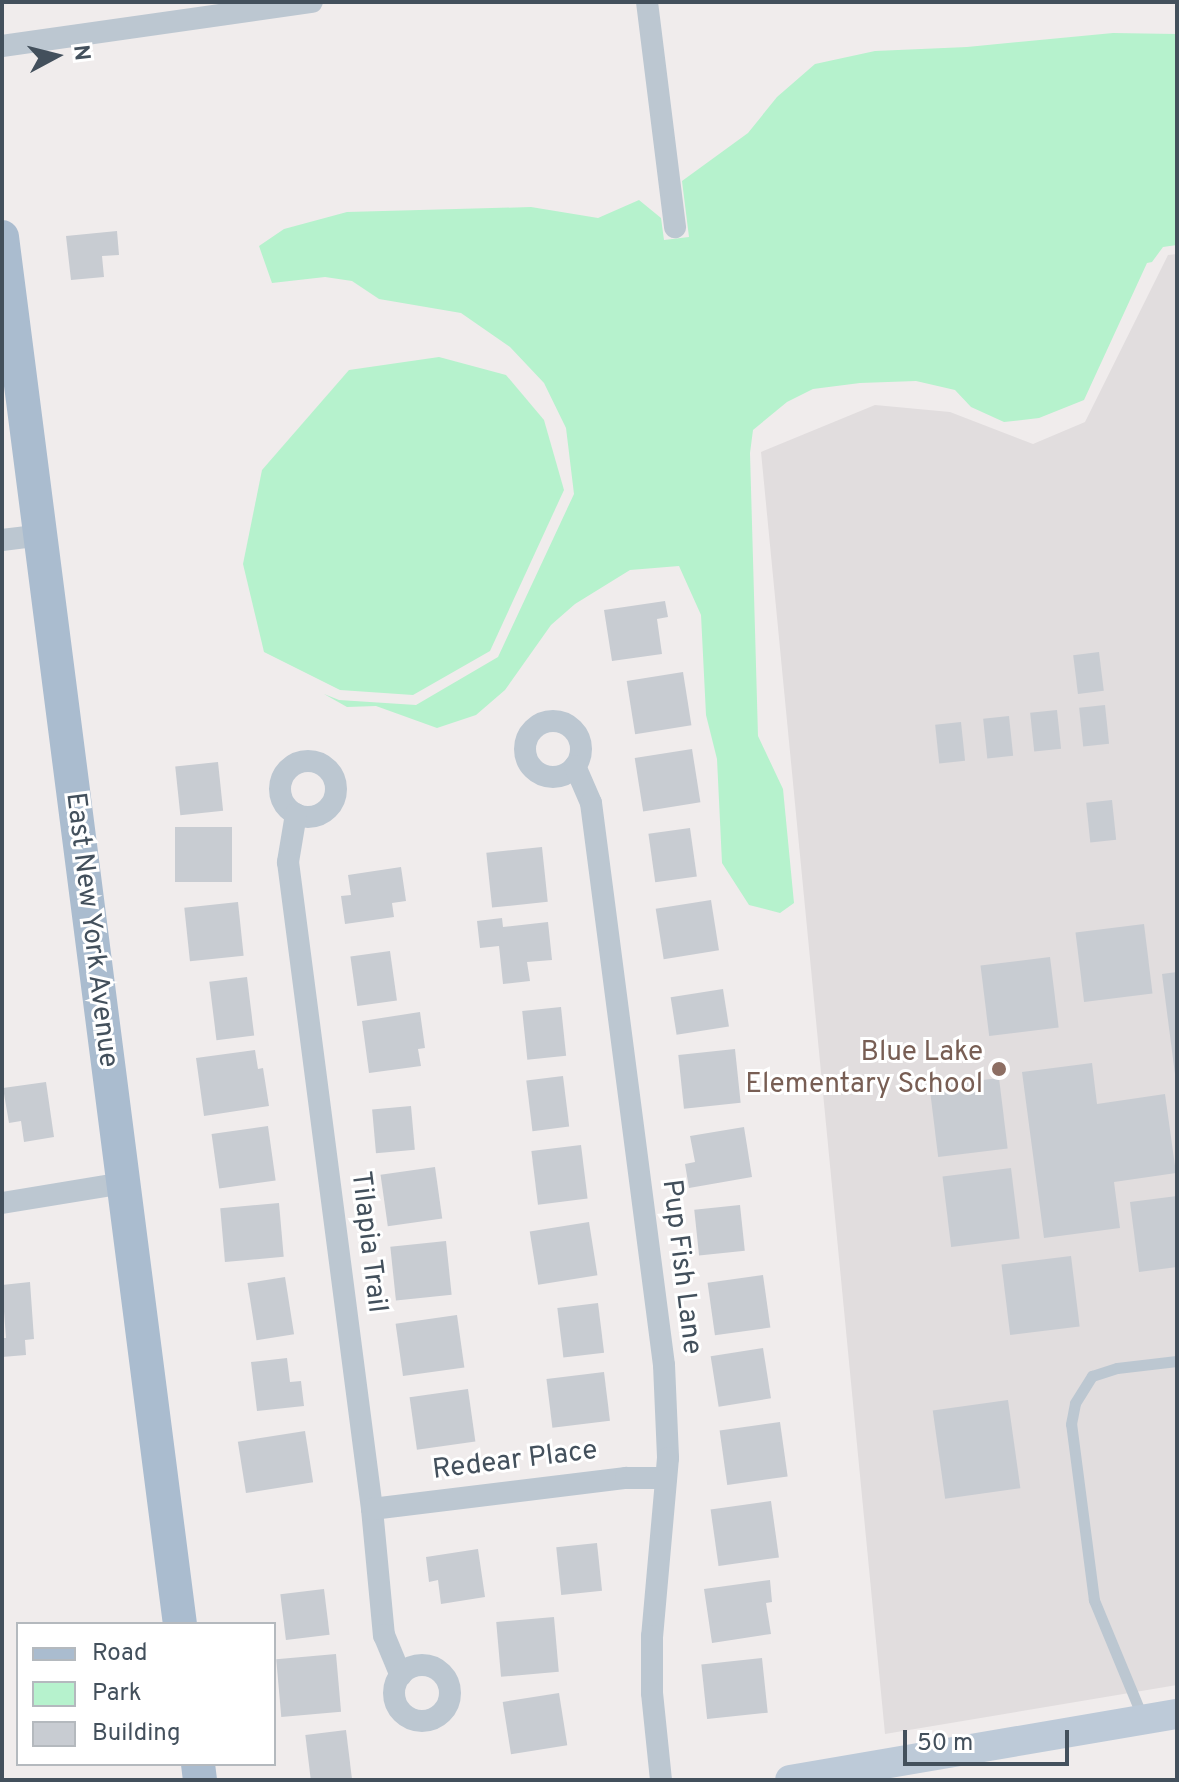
<!DOCTYPE html>
<style>
body{margin:0}
#map{position:relative;width:1179px;height:1782px;overflow:hidden;background:#f0ecec;font-family:Overpass,sans-serif}
div>[style]{position:absolute}
[style*='--x']{left:calc(var(--x)*1px);top:calc(var(--y)*1px);width:calc(var(--w)*1px);rotate:calc(var(--a)*1deg)}
.education>*{inset:0;background:#e1ddde}
.green>*{inset:0;background:#b6f2cd}
.building>*{inset:0;background:#c8ccd2;transform-origin:0 0}
.service>*{height:11px;margin:-5.5px;padding:0 5.5px;transform-origin:5.5px;border-radius:5.5px;background:#bcc7d1}
.minor>*{height:22px;margin:-11px;padding:0 11px;transform-origin:11px;border-radius:11px;background:#bcc7d1}
.minor>.ring{margin:-11px;padding:0;box-sizing:content-box;background:none;border:22px solid #bcc7d1;border-radius:50%}
.secondary>*{height:30px;margin:-15px;padding:0 15px;transform-origin:15px;border-radius:15px;background:#bdcad8}
.primary>*{height:34px;margin:-17px;padding:0 17px;transform-origin:17px;border-radius:17px;background:#aabccf}
.dots>*{width:22px;height:22px;translate:-50% -50%;box-sizing:border-box;border:4px solid #fff;border-radius:50%}
span{translate:-50% -50%;white-space:nowrap;text-align:center;line-height:1.15;-webkit-text-stroke:6px #fff;paint-order:stroke}
.street-label{font-size:28px;color:#43505c}
.education-label{font-size:28px;color:#785e54}
.right{translate:-100% -50%;text-align:right}
.frame{position:absolute;inset:0;border:4px solid #43505c;pointer-events:none}
.legend{position:absolute;left:16px;top:1622px;width:260px;height:144px;box-sizing:border-box;background:#fff;border:2px solid #b4b9be;margin:0;padding:10px 14px;list-style:none;font-size:24px;color:#43505c}
.legend li{display:flex;align-items:center;gap:16px;height:40px}
.legend b{width:40px;border:2px solid #b4b9be}
.north{position:absolute;left:16px;top:16px;width:80px;height:80px;-webkit-text-stroke:6px #fff;paint-order:stroke;rotate:83deg;font-size:22px;font-weight:700;line-height:32px;text-align:center;color:#43505c}
.north::after{content:'';display:block;margin:auto;width:28px;height:36px;background:#43505c;clip-path:polygon(50% 0,100% 100%,50% 72%,0 100%)}
.scale{position:absolute;left:903px;top:1730px;width:166px;height:36px;box-sizing:border-box;border:4px solid #43505c;border-top:0;padding-left:10px;font-size:24px;line-height:28px;white-space:nowrap;color:#43505c;-webkit-text-stroke:6px #fff;paint-order:stroke}
</style>
<div id="map">
<div class="education">
<i style="clip-path:polygon(1177px 254px,1177px 1685px,885px 1734px,761px 452px,875px 405px,950px 412px,1033px 444px,1085px 422px,1168px 255px)"></i>
</div>
<div class="green">
<i style="clip-path:polygon(1113px 33px,1177px 34px,1177px 245px,1163px 247px,1152px 262px,1147px 263px,1084px 400px,1039px 418px,1004px 422px,971px 407px,955px 390px,916px 381px,860px 383px,813px 389px,787px 402px,753px 430px,750px 453px,758px 736px,783px 789px,794px 903px,780px 913px,749px 905px,722px 863px,717px 759px,706px 715px,701px 615px,679px 566px,630px 570px,575px 604px,551px 625px,505px 690px,476px 715px,437px 728px,376px 706px,347px 707px,324px 694px,339px 700px,416px 705px,498px 657px,574px 494px,566px 428px,544px 383px,510px 347px,461px 313px,379px 299px,352px 281px,325px 277px,272px 283px,259px 246px,284px 229px,347px 212px,531px 207px,598px 218px,639px 200px,661px 218px,664px 240px,689px 237px,682px 181px,748px 133px,777px 97px,815px 64px,875px 51px,967px 47px)"></i>
<i style="clip-path:polygon(439px 357px,506px 375px,544px 420px,564px 490px,490px 651px,413px 695px,340px 690px,264px 652px,243px 564px,262px 470px,349px 370px)"></i>
</div>
<div class="building">
<i style="clip-path:polygon(117px 231px,119px 255px,102px 256px,104px 277px,71px 280px,66px 236px)"></i>
<i style="clip-path:polygon(665px 601px,668px 617px,657px 619px,662px 654px,612px 661px,604px 610px)"></i>
<i style="left:1099px;top:652px;width:39px;height:26px;rotate:83deg"></i>
<i style="left:683px;top:672px;width:54px;height:57px;rotate:81deg"></i>
<i style="left:1105px;top:705px;width:39px;height:26px;rotate:84deg"></i>
<i style="left:1057px;top:710px;width:39px;height:27px;rotate:84deg"></i>
<i style="left:1009px;top:716px;width:40px;height:26px;rotate:84deg"></i>
<i style="left:961px;top:722px;width:39px;height:26px;rotate:84deg"></i>
<i style="left:692px;top:749px;width:54px;height:58px;rotate:81deg"></i>
<i style="left:218px;top:762px;width:49px;height:43px;rotate:84deg"></i>
<i style="left:1112px;top:800px;width:40px;height:26px;rotate:84deg"></i>
<i style="left:232px;top:827px;width:55px;height:57px;rotate:90deg"></i>
<i style="left:690px;top:828px;width:49px;height:42px;rotate:82deg"></i>
<i style="left:542px;top:847px;width:55px;height:56px;rotate:84deg"></i>
<i style="clip-path:polygon(401px 867px,406px 901px,392px 903px,394px 917px,345px 924px,341px 896px,351px 895px,348px 875px)"></i>
<i style="left:711px;top:900px;width:51px;height:56px;rotate:81deg"></i>
<i style="left:238px;top:902px;width:54px;height:54px;rotate:84deg"></i>
<i style="clip-path:polygon(502px 918px,503px 927px,548px 922px,552px 960px,527px 962px,530px 981px,503px 984px,499px 946px,480px 948px,477px 921px)"></i>
<i style="left:1144px;top:924px;width:70px;height:69px;rotate:83deg"></i>
<i style="left:390px;top:951px;width:50px;height:40px;rotate:82deg"></i>
<i style="left:1050px;top:957px;width:71px;height:70px;rotate:83deg"></i>
<i style="clip-path:polygon(1177px 972px,1177px 1074px,1175px 1074px,1162px 974px)"></i>
<i style="left:247px;top:977px;width:59px;height:38px;rotate:83deg"></i>
<i style="left:723px;top:989px;width:38px;height:53px;rotate:81deg"></i>
<i style="left:561px;top:1007px;width:49px;height:39px;rotate:84deg"></i>
<i style="clip-path:polygon(420px 1012px,425px 1048px,418px 1049px,421px 1066px,369px 1073px,362px 1021px)"></i>
<i style="left:735px;top:1049px;width:54px;height:57px;rotate:84deg"></i>
<i style="clip-path:polygon(255px 1050px,258px 1069px,263px 1068px,269px 1106px,204px 1116px,196px 1058px)"></i>
<i style="clip-path:polygon(1092px 1063px,1097px 1104px,1165px 1094px,1176px 1173px,1114px 1182px,1120px 1228px,1044px 1238px,1022px 1072px)"></i>
<i style="left:563px;top:1076px;width:51px;height:37px;rotate:83deg"></i>
<i style="left:999px;top:1078px;width:71px;height:70px;rotate:83deg"></i>
<i style="clip-path:polygon(46px 1082px,54px 1137px,24px 1142px,21px 1121px,9px 1123px,3px 1088px)"></i>
<i style="left:411px;top:1106px;width:44px;height:39px;rotate:85deg"></i>
<i style="left:268px;top:1126px;width:55px;height:57px;rotate:82deg"></i>
<i style="clip-path:polygon(744px 1127px,752px 1177px,689px 1188px,685px 1164px,695px 1162px,690px 1136px)"></i>
<i style="left:581px;top:1145px;width:54px;height:50px;rotate:83deg"></i>
<i style="left:435px;top:1167px;width:52px;height:55px;rotate:82deg"></i>
<i style="left:1011px;top:1168px;width:71px;height:69px;rotate:83deg"></i>
<i style="clip-path:polygon(1177px 1196px,1177px 1267px,1139px 1272px,1130px 1202px)"></i>
<i style="left:279px;top:1203px;width:54px;height:59px;rotate:85deg"></i>
<i style="left:740px;top:1205px;width:46px;height:46px;rotate:84deg"></i>
<i style="left:589px;top:1222px;width:54px;height:60px;rotate:81deg"></i>
<i style="left:446px;top:1241px;width:54px;height:56px;rotate:84deg"></i>
<i style="left:1071px;top:1256px;width:71px;height:70px;rotate:83deg"></i>
<i style="left:763px;top:1275px;width:53px;height:56px;rotate:82deg"></i>
<i style="left:285px;top:1277px;width:58px;height:38px;rotate:81deg"></i>
<i style="clip-path:polygon(30px 1282px,34px 1339px,25px 1340px,26px 1355px,2px 1357px,2px 1338px,6px 1338px,2px 1285px)"></i>
<i style="left:598px;top:1303px;width:50px;height:41px;rotate:83deg"></i>
<i style="left:457px;top:1315px;width:53px;height:62px;rotate:82deg"></i>
<i style="left:763px;top:1348px;width:51px;height:53px;rotate:81deg"></i>
<i style="clip-path:polygon(287px 1358px,290px 1382px,301px 1381px,304px 1406px,257px 1411px,251px 1362px)"></i>
<i style="left:604px;top:1372px;width:49px;height:58px;rotate:83deg"></i>
<i style="left:468px;top:1389px;width:53px;height:59px;rotate:82deg"></i>
<i style="left:1008px;top:1400px;width:89px;height:76px;rotate:82deg"></i>
<i style="left:780px;top:1422px;width:55px;height:61px;rotate:82deg"></i>
<i style="left:305px;top:1431px;width:52px;height:68px;rotate:81deg"></i>
<i style="left:771px;top:1501px;width:57px;height:61px;rotate:82deg"></i>
<i style="left:597px;top:1543px;width:48px;height:41px;rotate:84deg"></i>
<i style="clip-path:polygon(478px 1549px,485px 1597px,441px 1604px,438px 1580px,429px 1582px,426px 1557px)"></i>
<i style="clip-path:polygon(770px 1580px,772px 1602px,766px 1603px,771px 1634px,712px 1643px,704px 1589px)"></i>
<i style="left:324px;top:1589px;width:46px;height:44px;rotate:83deg"></i>
<i style="left:554px;top:1617px;width:55px;height:58px;rotate:85deg"></i>
<i style="left:336px;top:1654px;width:58px;height:60px;rotate:85deg"></i>
<i style="left:762px;top:1658px;width:55px;height:61px;rotate:84deg"></i>
<i style="left:559px;top:1693px;width:53px;height:57px;rotate:81deg"></i>
<i style="left:346px;top:1730px;width:50px;height:41px;rotate:83deg"></i>
</div>
<div class="service">
<i style="--x:1142;--y:1716;--w:126;--a:-112.5"></i>
<i style="--x:1094;--y:1600;--w:177;--a:-97.4"></i>
<i style="--x:1071;--y:1424;--w:21;--a:-79"></i>
<i style="--x:1075;--y:1403;--w:32;--a:-58"></i>
<i style="--x:1092;--y:1376;--w:26;--a:-18"></i>
<i style="--x:1117;--y:1368;--w:60;--a:-6.7"></i>
</div>
<div class="minor">
<i style="--x:647;--y:2;--w:227;--a:82.9"></i>
<i style="--x:2;--y:46;--w:313;--a:-8.1"></i>
<i style="--x:2;--y:540;--w:38;--a:-7"></i>
<i class="ring" style="left:525px;top:721px;width:34px;height:34px"></i>
<i class="ring" style="left:280px;top:761px;width:34px;height:34px"></i>
<i style="--x:575;--y:766;--w:40;--a:66.6"></i>
<i style="--x:591;--y:803;--w:567;--a:82.6"></i>
<i style="--x:664;--y:1365;--w:93;--a:87.5"></i>
<i style="--x:668;--y:1458;--w:179;--a:95.1"></i>
<i style="--x:652;--y:1636;--w:57;--a:90"></i>
<i style="--x:652;--y:1693;--w:87;--a:84.1"></i>
<i style="--x:296;--y:814;--w:49;--a:99.5"></i>
<i style="--x:288;--y:862;--w:652;--a:82.6"></i>
<i style="--x:372;--y:1509;--w:127;--a:84.6"></i>
<i style="--x:384;--y:1635;--w:44;--a:67.5"></i>
<i style="--x:2;--y:1203;--w:124;--a:-9.3"></i>
<i style="--x:372;--y:1509;--w:256;--a:-7"></i>
<i style="--x:626;--y:1478;--w:40;--a:0"></i>
<i class="ring" style="left:394px;top:1665px;width:34px;height:34px"></i>
</div>
<div class="secondary">
<i style="--x:790;--y:1780;--w:393;--a:-9.7"></i>
</div>
<div class="primary">
<i style="--x:2;--y:237;--w:1398;--a:82.69"></i>
<i style="--x:198;--y:1764;--w:16;--a:83"></i>
</div>
<div class="dots">
<i style="left:999px;top:1069px;background:#8d6e63"></i>
</div>
<div class="street-label">
<span style="left:91px;top:930px;rotate:83deg">East New York Avenue</span>
<span style="left:368px;top:1242px;rotate:83deg">Tilapia Trail</span>
<span style="left:681px;top:1267px;rotate:83deg">Pup Fish Lane</span>
<span style="left:515px;top:1461px;rotate:-7deg">Redear Place</span>
</div>
<div class="education-label">
<span class="right" style="left:983px;top:1069px">Blue Lake<br>Elementary School</span>
</div>
<div class="frame"></div>
<ul class="legend">
<li><b style="height:10px;background:#aabccf"></b>Road</li>
<li><b style="height:22px;background:#b6f2cd"></b>Park</li>
<li><b style="height:22px;background:#c8ccd2"></b>Building</li>
</ul>
<div class="north">N</div>
<div class="scale">50 m</div>
</div>
